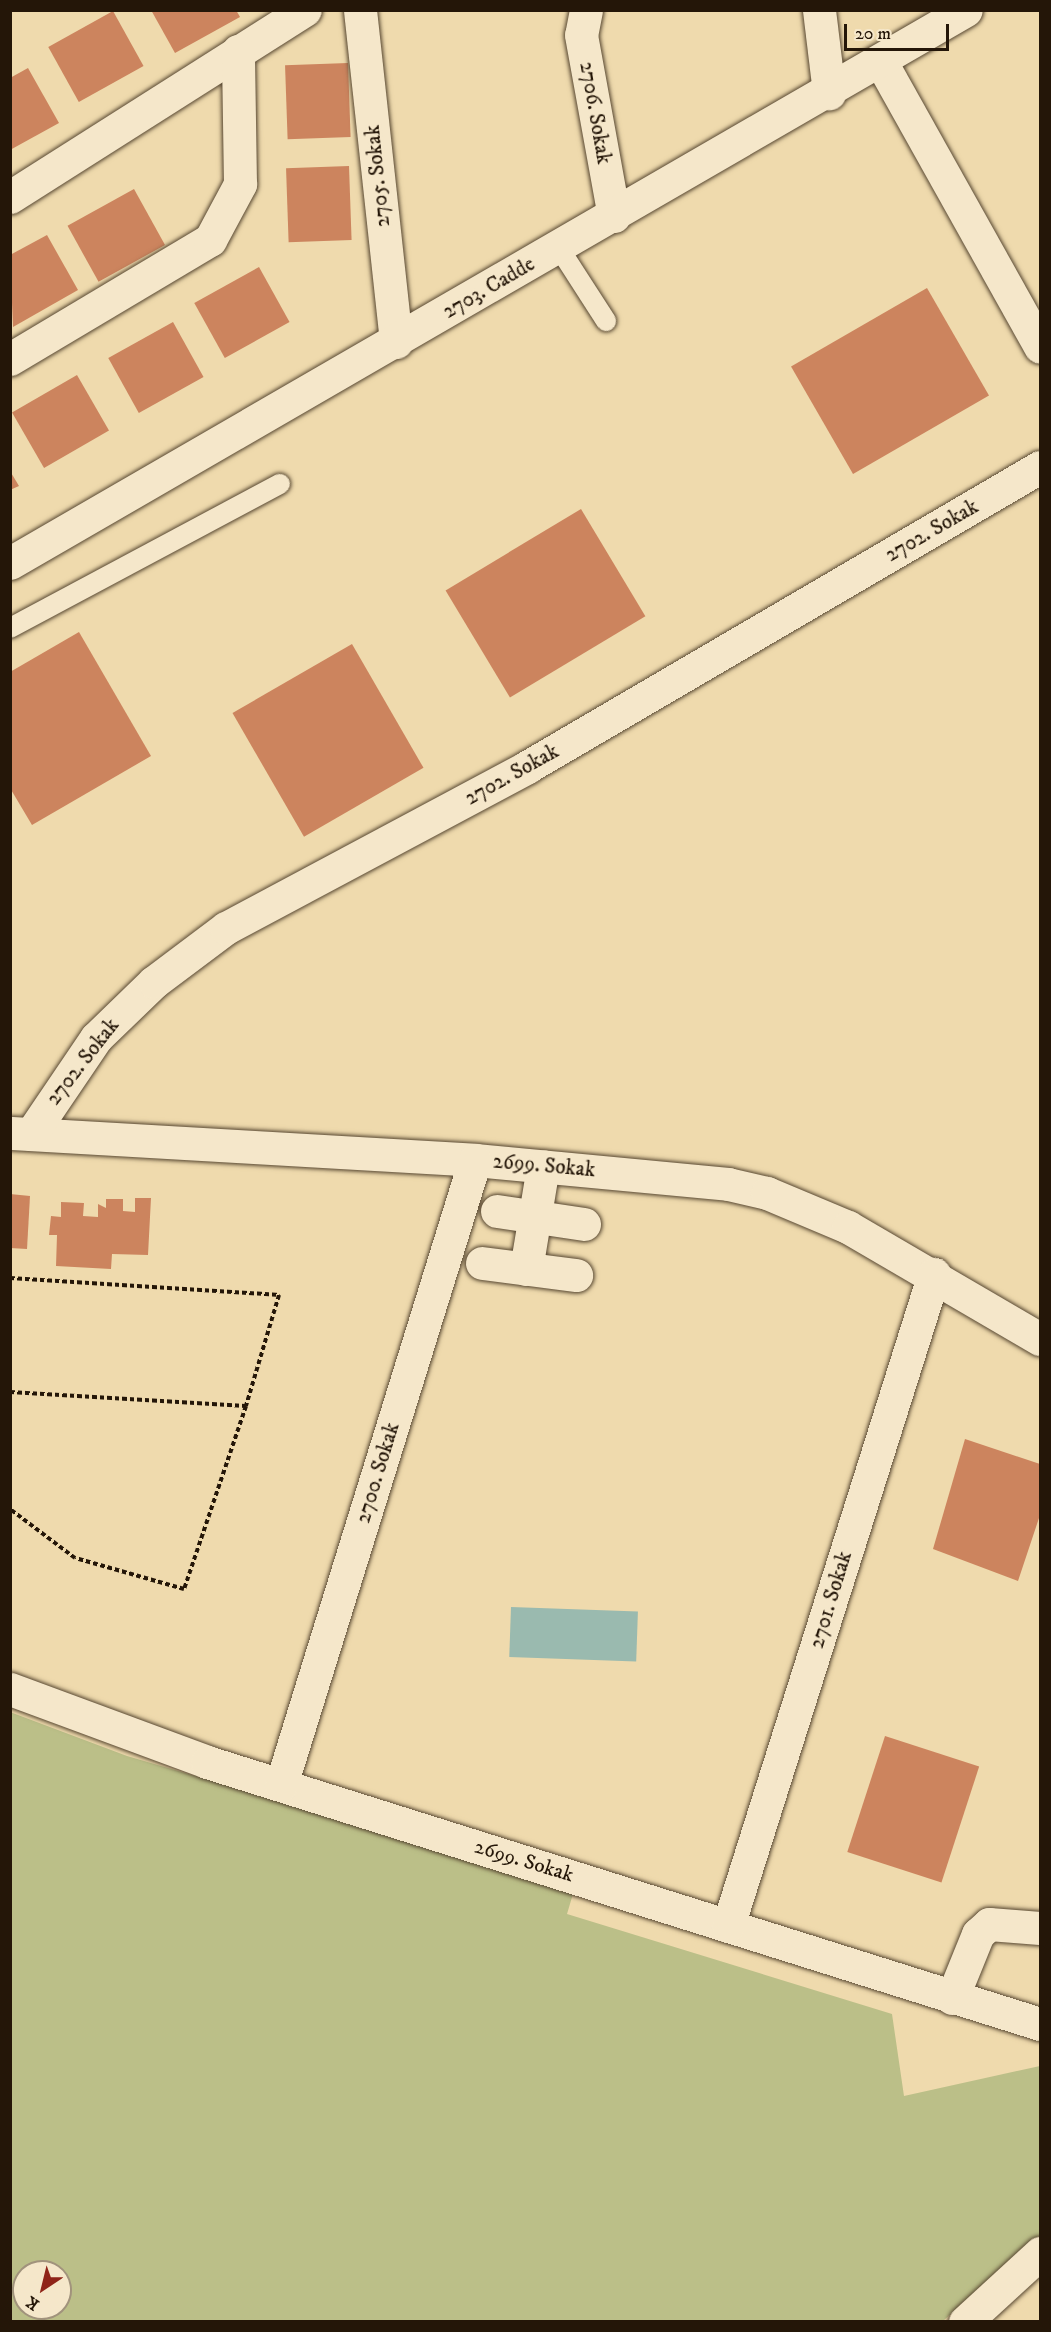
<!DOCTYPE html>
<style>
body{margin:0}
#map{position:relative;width:1051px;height:2332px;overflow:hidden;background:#efdaad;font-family:"IM FELL DW Pica",serif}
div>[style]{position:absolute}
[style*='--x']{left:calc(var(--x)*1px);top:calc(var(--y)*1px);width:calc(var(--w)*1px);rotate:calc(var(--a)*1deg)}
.green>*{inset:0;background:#bbbf88}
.water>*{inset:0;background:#9abaaf;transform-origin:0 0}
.building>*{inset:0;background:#cc845e;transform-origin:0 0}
.path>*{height:4px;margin-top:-2px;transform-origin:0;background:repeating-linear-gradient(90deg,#241608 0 4.5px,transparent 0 7.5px)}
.roads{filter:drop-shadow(0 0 2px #574731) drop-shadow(0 0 2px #574731)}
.lane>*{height:20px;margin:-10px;padding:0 10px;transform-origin:10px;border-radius:10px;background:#f5e7ca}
.street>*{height:33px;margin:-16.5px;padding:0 16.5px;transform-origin:16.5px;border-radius:16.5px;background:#f5e7ca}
span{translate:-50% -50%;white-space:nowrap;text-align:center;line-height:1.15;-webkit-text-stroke:4.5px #f5e7ca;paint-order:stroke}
.street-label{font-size:21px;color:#241608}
.frame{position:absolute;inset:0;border:12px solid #241608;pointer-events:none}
.north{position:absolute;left:12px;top:2260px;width:60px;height:60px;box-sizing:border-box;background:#f5e7ca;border:2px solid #a1937c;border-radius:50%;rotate:215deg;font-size:16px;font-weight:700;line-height:24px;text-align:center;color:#241608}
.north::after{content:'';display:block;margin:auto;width:21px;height:27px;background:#8f2418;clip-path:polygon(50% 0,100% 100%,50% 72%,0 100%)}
.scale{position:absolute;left:844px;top:24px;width:105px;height:27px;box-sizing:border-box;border:3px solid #241608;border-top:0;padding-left:8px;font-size:18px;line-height:21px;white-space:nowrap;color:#241608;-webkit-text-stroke:4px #f5e7ca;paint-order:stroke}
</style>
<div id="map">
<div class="green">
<i style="clip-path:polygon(evenodd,10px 1712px,127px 1756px,575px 1887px,567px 1914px,892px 2014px,904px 2096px,1040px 2066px,1040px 2235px,943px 2321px,11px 2321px,10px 1712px,24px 2272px,60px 2272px,60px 2308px,24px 2308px,24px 2272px)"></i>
</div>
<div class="water">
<i style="left:511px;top:1607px;width:127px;height:50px;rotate:2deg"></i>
</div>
<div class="building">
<i style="clip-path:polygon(151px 10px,236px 10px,240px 17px,175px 53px)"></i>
<i style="left:113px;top:11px;width:63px;height:74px;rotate:61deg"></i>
<i style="left:348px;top:63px;width:74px;height:63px;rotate:88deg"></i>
<i style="clip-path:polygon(28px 68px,59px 123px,10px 150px,10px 78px)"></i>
<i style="left:349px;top:166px;width:74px;height:63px;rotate:88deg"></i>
<i style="left:134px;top:189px;width:64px;height:76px;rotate:61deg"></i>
<i style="clip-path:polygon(47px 235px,78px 290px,13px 327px,10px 255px)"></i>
<i style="left:259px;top:267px;width:63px;height:74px;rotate:61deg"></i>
<i style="left:927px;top:288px;width:124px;height:157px;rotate:60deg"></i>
<i style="left:173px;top:322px;width:63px;height:74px;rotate:61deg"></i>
<i style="left:77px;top:375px;width:64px;height:75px;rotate:60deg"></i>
<i style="clip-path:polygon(10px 471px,19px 486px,10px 490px)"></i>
<i style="left:581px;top:509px;width:125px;height:158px;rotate:59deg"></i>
<i style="clip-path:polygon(79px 632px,151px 756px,32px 825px,10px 788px,10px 672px)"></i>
<i style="left:352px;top:644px;width:143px;height:138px;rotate:60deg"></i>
<i style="clip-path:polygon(10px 1194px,30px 1196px,27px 1249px,10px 1248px)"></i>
<i style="clip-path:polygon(135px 1198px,151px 1198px,148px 1255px,112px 1254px,111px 1269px,56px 1266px,57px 1235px,49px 1235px,51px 1216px,61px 1217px,61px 1202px,84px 1203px,83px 1216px,98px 1217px,98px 1204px,106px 1208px,106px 1199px,123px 1199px,123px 1211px,135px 1212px)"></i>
<i style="clip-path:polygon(965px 1439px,1040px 1464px,1040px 1515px,1018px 1581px,933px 1549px)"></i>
<i style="left:885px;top:1736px;width:99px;height:122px;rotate:18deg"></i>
</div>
<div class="path">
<i style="--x:10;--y:1278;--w:270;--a:3.6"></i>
<i style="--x:279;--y:1295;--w:116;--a:106.6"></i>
<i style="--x:246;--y:1406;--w:193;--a:108.7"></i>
<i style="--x:184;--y:1589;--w:113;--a:-164.1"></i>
<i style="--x:75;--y:1558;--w:81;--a:-143"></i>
<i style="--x:10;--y:1392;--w:236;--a:3.4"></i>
</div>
<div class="roads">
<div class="lane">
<i style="--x:559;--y:248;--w:87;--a:57.2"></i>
<i style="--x:10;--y:628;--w:306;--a:-28.1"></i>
</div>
<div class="street">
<i style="--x:360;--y:10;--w:334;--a:83.8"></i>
<i style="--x:586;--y:10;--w:25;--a:101"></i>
<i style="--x:581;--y:35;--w:184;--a:79.7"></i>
<i style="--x:819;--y:10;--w:84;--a:83.1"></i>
<i style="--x:881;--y:62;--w:326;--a:60.8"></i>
<i style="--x:10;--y:197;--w:349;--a:-32.4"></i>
<i style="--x:10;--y:359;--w:233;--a:-30.8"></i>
<i style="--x:210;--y:240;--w:64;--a:-61.8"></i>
<i style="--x:240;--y:184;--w:133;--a:-90.9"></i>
<i style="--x:10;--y:563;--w:1104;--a:-30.05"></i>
<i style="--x:11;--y:1133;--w:465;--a:3.3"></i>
<i style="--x:475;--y:1160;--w:254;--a:5.4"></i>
<i style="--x:728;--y:1184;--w:40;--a:13"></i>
<i style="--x:767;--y:1193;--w:88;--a:22.8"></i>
<i style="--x:848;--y:1227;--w:222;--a:30.3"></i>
<i style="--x:31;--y:1134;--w:116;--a:-55.9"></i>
<i style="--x:96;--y:1038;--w:81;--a:-44"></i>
<i style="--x:154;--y:982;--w:90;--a:-36.9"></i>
<i style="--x:226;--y:928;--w:341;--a:-28.1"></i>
<i style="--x:527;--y:767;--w:594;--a:-30.32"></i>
<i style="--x:497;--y:1211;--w:88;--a:8.5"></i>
<i style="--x:482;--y:1263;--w:95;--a:7.3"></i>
<i style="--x:526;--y:1269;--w:104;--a:-80.6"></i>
<i style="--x:10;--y:1689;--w:210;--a:20.3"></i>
<i style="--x:207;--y:1762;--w:873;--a:17.46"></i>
<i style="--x:281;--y:1785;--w:654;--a:-72.76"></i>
<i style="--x:728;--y:1926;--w:684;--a:-72.47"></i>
<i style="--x:952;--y:1998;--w:69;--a:-67.9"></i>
<i style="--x:978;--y:1934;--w:15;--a:-42"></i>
<i style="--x:989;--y:1924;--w:51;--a:4.5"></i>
<i style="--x:965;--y:2322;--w:102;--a:-42.6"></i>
</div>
</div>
<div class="street-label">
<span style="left:595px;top:113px;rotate:80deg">2706. Sokak</span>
<span style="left:378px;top:176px;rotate:-96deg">2705. Sokak</span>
<span style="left:489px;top:288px;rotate:-30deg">2703. Cadde</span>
<span style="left:932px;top:531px;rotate:-30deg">2702. Sokak</span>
<span style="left:512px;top:775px;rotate:-29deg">2702. Sokak</span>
<span style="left:83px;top:1062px;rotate:-52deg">2702. Sokak</span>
<span style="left:544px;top:1166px;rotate:5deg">2699. Sokak</span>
<span style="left:378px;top:1473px;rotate:-73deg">2700. Sokak</span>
<span style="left:831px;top:1600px;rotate:-73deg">2701. Sokak</span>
<span style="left:524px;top:1861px;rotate:17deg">2699. Sokak</span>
</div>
<div class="frame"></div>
<div class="north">K</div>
<div class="scale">20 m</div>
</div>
